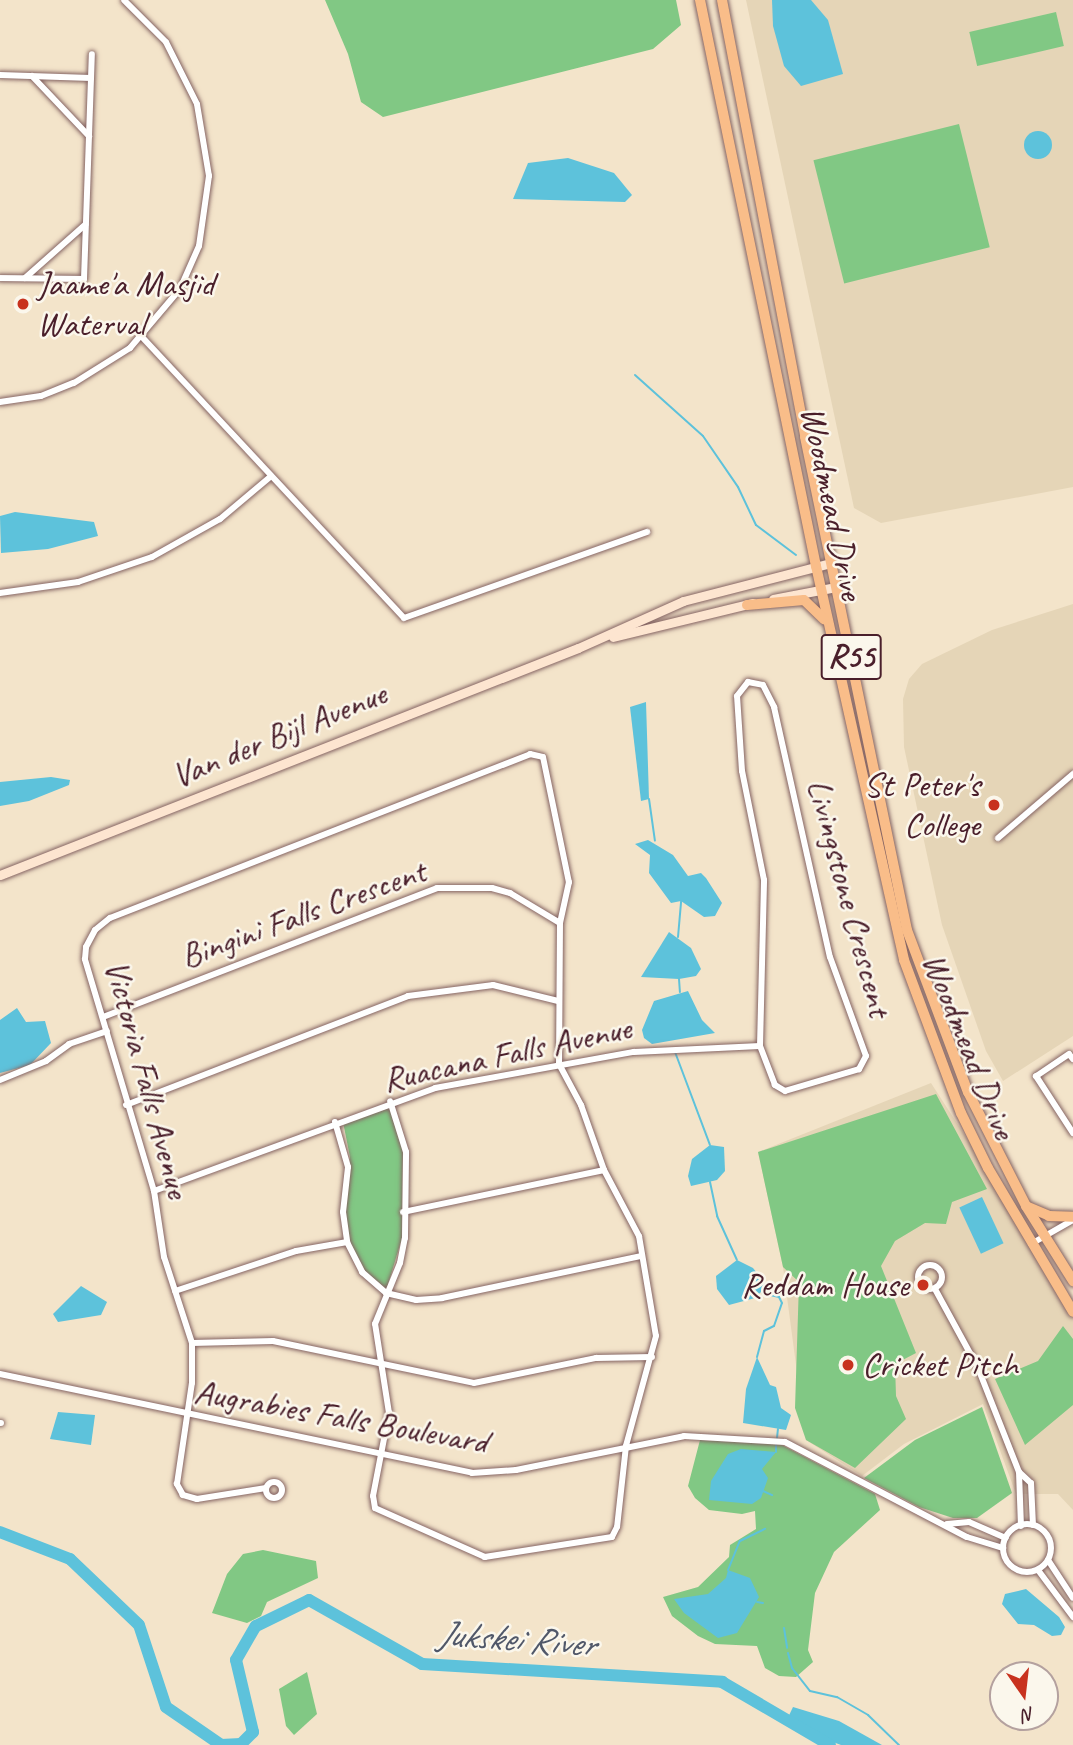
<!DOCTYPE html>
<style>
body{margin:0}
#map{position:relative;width:1073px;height:1745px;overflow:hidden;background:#f3e4ca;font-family:Caveat,sans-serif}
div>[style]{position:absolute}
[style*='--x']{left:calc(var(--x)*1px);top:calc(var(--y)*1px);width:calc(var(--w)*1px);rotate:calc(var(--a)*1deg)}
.built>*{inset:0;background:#e5d5b7}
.green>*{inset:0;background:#81c884;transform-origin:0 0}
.water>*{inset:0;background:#5dc2db;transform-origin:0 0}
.round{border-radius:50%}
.stream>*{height:2px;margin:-1px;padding:0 1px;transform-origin:1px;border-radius:1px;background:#5dc2db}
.river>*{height:12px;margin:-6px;padding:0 6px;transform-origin:6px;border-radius:6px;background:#5dc2db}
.roads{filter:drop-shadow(0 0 2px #856463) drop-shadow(0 0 2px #856463)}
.street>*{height:6px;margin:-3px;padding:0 3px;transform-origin:3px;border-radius:3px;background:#fff}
.street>.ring{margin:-3px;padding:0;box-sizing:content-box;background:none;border:6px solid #fff;border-radius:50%}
.secondary>*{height:9px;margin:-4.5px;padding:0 4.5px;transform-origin:4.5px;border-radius:4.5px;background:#fde5d0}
.primary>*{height:10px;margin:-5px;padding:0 5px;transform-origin:5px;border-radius:5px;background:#f9bd89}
.dots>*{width:19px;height:19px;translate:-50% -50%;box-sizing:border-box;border:4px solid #fbf7ec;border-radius:50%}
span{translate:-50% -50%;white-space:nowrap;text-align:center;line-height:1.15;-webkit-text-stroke:5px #fbf7ec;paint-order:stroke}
.shield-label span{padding:2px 5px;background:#fbf7ec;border:2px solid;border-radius:5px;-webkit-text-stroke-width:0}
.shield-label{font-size:33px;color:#4a1f2b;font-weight:700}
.poi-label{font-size:35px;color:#4a1f2b}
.left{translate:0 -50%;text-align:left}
.right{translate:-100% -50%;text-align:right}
.street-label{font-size:35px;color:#4a1f2b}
.water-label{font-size:37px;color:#515869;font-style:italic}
.north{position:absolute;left:989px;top:1661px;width:70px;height:70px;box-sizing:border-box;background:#fbf7ec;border:2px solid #b4a19f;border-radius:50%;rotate:166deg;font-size:19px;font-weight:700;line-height:28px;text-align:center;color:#4a1f2b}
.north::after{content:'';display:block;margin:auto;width:24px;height:32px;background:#c8321e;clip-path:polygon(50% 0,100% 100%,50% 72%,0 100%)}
</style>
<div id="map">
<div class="built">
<i style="clip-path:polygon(746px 0,1073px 0,1073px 487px,881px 523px,854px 508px)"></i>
<i style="clip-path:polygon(1073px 604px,1073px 1036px,1003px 1081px,986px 1051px,942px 925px,904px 747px,903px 699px,909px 679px,922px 664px,992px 630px)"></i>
<i style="clip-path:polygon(931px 1083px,1073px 1303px,1073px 1510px,1058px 1494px,1016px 1494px,983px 1404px,904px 1444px,862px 1476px,806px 1440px,783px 1267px,758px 1152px)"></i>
</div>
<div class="green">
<i style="clip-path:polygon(325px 0,676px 0,681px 25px,653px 49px,383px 117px,361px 102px,348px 54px)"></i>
<i style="left:1056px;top:12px;width:35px;height:89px;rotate:77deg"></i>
<i style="left:959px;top:124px;width:127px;height:150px;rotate:76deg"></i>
<i style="clip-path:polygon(936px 1094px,987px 1189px,952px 1202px,946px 1224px,925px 1223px,895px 1241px,881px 1266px,916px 1353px,895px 1364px,896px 1396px,906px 1419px,855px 1468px,806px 1440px,795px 1408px,799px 1282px,783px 1267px,758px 1152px)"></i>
<i style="clip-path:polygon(388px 1104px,403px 1144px,402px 1238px,386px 1291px,362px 1272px,351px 1250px,345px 1219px,350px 1157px,343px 1122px)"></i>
<i style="clip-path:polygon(1063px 1326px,1073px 1339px,1073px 1405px,1025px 1445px,995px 1379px,1038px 1361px)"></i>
<i style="clip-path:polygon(982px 1407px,1012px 1493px,977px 1518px,953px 1518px,919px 1507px,864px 1478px,915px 1440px)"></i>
<i style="clip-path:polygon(700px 1440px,780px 1444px,875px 1494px,880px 1510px,834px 1552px,815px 1593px,808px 1650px,813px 1662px,796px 1677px,779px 1676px,765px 1668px,757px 1646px,715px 1644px,698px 1636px,672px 1616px,663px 1597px,698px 1587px,729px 1557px,730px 1545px,756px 1529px,755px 1511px,742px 1514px,709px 1510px,695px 1498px,688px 1486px)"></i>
<i style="clip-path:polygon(263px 1550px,316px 1561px,318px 1578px,267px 1602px,261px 1616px,247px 1623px,212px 1613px,227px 1574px,243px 1554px)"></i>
<i style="clip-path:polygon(307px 1672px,317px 1714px,294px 1735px,286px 1726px,279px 1689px)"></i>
</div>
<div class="water">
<i style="clip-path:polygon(772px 0,811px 0,828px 20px,843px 74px,801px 86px,784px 66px,773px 26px)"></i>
<i class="round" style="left:1024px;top:131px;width:28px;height:28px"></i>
<i style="clip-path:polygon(568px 158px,614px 173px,632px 195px,625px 202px,513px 199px,528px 163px)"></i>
<i style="clip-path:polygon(15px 512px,94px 522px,98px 536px,48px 549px,1px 553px,0 516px)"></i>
<i style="clip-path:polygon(646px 702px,649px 799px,641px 801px,630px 707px)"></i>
<i style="clip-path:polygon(51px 777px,70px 780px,69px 785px,29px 801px,0 806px,0 782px)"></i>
<i style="clip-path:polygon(648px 840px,673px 855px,688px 876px,701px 873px,706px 878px,722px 903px,715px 916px,704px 917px,681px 901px,671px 903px,649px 873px,650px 855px,635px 844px)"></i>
<i style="clip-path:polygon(669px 932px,691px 948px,701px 969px,696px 976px,679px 979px,641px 977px)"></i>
<i style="clip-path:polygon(688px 991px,702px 1020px,715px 1033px,652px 1044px,644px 1038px,642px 1030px,654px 1001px)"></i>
<i style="clip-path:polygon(17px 1008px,26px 1022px,45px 1021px,51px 1043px,30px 1065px,0 1073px,0 1020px)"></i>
<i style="clip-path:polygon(710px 1145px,724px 1147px,725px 1171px,717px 1180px,691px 1186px,688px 1176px,692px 1159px)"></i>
<i style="left:982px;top:1197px;width:51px;height:25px;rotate:65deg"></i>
<i style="clip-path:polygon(737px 1260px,753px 1268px,767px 1286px,755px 1298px,729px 1305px,717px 1289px,716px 1276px)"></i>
<i style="clip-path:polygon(81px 1286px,107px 1302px,101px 1315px,58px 1322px,53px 1314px)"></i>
<i style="clip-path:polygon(757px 1357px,770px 1385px,776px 1387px,781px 1408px,791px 1415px,786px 1430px,743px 1423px,746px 1389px)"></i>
<i style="clip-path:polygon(58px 1412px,95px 1415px,91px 1445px,50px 1439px)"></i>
<i style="clip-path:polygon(741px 1449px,776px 1452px,762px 1469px,768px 1478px,761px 1498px,752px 1504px,709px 1500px,711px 1481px,728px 1454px)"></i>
<i style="clip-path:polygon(728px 1570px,750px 1578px,759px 1597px,737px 1633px,718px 1638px,684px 1613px,674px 1599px,708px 1594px,726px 1578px)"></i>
<i style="clip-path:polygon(1026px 1589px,1059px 1617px,1065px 1627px,1061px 1635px,1052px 1636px,1034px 1625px,1018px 1624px,1002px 1604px,1005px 1594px)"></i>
<i style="clip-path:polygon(793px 1707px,839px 1721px,882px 1745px,841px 1745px,785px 1724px)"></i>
</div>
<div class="stream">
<i style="--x:635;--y:375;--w:91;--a:41.9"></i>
<i style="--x:703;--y:436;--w:62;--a:55.5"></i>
<i style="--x:738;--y:487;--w:42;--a:64.7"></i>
<i style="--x:756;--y:525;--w:50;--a:36.9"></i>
<i style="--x:649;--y:799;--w:42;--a:81.9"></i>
<i style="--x:678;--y:937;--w:36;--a:-85"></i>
<i style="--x:679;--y:979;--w:13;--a:86"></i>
<i style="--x:675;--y:1052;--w:99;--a:69.4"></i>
<i style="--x:710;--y:1182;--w:35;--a:78"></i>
<i style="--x:717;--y:1216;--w:48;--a:65.6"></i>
<i style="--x:757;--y:1357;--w:27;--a:-75"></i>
<i style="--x:764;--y:1331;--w:11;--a:-27"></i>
<i style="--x:774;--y:1326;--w:24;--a:-71"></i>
<i style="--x:782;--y:1303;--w:7;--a:-117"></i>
<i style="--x:779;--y:1297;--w:17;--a:-167"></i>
<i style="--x:777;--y:1438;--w:9;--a:-84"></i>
<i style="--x:776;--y:1452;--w:8;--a:-90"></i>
<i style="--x:763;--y:1491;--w:10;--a:24"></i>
<i style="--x:728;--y:1570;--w:31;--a:-68"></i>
<i style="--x:740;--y:1541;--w:28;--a:-26"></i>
<i style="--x:757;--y:1602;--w:6;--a:9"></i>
<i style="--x:784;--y:1628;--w:20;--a:81"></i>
<i style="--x:788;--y:1653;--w:16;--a:75"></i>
<i style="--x:792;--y:1668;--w:29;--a:52"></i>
<i style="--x:810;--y:1691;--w:28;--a:13"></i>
<i style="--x:837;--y:1697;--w:36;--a:30"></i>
<i style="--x:868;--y:1715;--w:43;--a:44.1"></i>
</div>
<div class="river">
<i style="--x:0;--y:1532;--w:75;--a:21.1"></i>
<i style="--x:70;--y:1559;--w:95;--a:43.7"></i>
<i style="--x:139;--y:1625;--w:86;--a:71.8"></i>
<i style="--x:166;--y:1707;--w:67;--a:34.6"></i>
<i style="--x:221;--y:1745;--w:20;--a:-3"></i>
<i style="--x:241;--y:1744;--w:17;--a:-45"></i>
<i style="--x:253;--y:1732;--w:74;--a:-103.3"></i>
<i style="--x:236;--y:1660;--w:39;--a:-60"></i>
<i style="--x:256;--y:1626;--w:59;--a:-26.1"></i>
<i style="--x:309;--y:1600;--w:130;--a:29.5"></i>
<i style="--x:422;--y:1664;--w:301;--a:3.4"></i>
<i style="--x:722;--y:1682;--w:125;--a:30.3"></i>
</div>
<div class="roads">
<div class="street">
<i style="--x:0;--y:75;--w:91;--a:1.9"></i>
<i style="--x:32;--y:76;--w:83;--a:46.5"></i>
<i style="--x:0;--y:278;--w:84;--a:0.7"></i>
<i style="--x:84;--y:279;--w:225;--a:-88"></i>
<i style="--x:25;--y:278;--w:81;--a:-41.5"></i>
<i style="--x:142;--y:337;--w:384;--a:47"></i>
<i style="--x:404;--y:618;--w:258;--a:-19.5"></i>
<i style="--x:0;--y:402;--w:41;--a:-8.3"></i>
<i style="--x:41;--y:396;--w:35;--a:-22"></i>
<i style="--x:74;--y:383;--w:66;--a:-32"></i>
<i style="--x:130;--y:348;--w:77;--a:-49.7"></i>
<i style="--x:180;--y:289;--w:47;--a:-66.2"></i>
<i style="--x:199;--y:246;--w:71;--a:-81.9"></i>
<i style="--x:209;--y:176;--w:73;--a:-99.5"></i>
<i style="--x:197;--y:104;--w:69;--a:-116.6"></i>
<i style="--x:166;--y:42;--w:59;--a:-135"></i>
<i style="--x:0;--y:593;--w:79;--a:-8"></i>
<i style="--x:78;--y:582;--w:78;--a:-18.7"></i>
<i style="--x:152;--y:557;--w:78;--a:-29.2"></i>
<i style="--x:220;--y:519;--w:65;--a:-40"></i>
<i style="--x:748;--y:682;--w:15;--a:11"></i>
<i style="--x:763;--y:685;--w:25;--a:63"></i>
<i style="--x:774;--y:707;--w:256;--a:77.4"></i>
<i style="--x:830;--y:957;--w:105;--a:70"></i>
<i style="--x:866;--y:1056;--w:15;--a:118"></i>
<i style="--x:859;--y:1069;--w:77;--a:163.4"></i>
<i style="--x:785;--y:1091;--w:12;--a:-149"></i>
<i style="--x:775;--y:1085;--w:42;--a:-111"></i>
<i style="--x:760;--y:1046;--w:166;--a:-88.6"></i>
<i style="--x:764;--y:880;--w:111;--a:-101.4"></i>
<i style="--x:742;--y:771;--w:75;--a:-93.8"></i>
<i style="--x:737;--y:696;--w:18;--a:-52"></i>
<i style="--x:998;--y:838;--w:99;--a:-40.5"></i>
<i style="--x:103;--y:1017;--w:358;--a:-21.1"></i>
<i style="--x:437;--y:888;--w:55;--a:0"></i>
<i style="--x:492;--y:888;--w:19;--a:16"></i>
<i style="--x:510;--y:893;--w:58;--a:31"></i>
<i style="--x:1073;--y:1059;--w:6;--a:-129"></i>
<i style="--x:1069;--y:1054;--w:40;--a:146"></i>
<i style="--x:1036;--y:1076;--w:68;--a:57"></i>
<i style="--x:0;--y:1080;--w:50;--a:-22.4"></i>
<i style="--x:46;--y:1061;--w:29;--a:-36"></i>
<i style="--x:69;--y:1044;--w:40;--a:-18.9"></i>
<i style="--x:126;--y:1105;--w:302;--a:-21.1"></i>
<i style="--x:408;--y:996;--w:86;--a:-7.4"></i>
<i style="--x:493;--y:985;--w:67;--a:13.8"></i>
<i style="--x:335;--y:1122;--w:47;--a:73.9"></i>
<i style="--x:348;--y:1167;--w:45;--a:96.3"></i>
<i style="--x:343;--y:1212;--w:30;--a:82"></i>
<i style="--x:347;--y:1242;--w:34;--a:63"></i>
<i style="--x:362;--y:1272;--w:32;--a:41"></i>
<i style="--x:386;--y:1293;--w:31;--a:13"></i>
<i style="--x:416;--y:1300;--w:26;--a:-4"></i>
<i style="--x:442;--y:1298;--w:204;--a:-11.9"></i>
<i style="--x:154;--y:1191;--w:299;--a:-20.1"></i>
<i style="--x:435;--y:1088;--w:202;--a:-10.3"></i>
<i style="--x:634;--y:1052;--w:126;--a:-2.7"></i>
<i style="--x:403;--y:1212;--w:205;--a:-11.8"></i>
<i style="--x:1031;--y:1244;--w:48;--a:-29.7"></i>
<i class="ring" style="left:918px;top:1265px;width:18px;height:18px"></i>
<i style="--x:935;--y:1289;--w:90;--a:61.4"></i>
<i style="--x:978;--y:1368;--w:112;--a:68.5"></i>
<i style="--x:1019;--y:1472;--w:16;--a:43"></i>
<i style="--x:1031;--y:1483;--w:42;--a:87.3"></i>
<i style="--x:175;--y:1291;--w:127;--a:-18.3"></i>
<i style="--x:296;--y:1251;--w:52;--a:-10"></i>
<i style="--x:192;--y:1343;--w:81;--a:-1.4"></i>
<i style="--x:273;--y:1341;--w:205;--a:11.8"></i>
<i style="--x:474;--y:1383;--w:125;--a:-11.6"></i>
<i style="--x:596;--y:1358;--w:56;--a:-1"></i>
<i style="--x:0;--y:1374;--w:482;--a:11.8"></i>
<i style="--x:472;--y:1473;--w:44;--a:-3.9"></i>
<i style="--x:516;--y:1470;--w:171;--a:-11.4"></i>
<i style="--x:684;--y:1436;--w:101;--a:3.4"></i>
<i style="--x:785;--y:1442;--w:205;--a:27.6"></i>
<i style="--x:967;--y:1537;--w:38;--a:17"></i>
<i style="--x:0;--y:1423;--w:1;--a:0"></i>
<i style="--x:1019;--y:1472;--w:54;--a:87.9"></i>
<i class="ring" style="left:266px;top:1482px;width:10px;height:10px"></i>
<i style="--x:266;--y:1488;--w:70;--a:170.9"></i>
<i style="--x:197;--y:1499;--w:15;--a:-164"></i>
<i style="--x:183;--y:1495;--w:13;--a:-119"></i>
<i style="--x:177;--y:1484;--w:102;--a:-81.6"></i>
<i style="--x:192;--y:1383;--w:40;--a:-90"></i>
<i style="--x:192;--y:1343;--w:90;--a:-108"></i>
<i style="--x:164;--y:1257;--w:67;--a:-98.6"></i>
<i style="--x:154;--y:1191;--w:242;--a:-106.6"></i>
<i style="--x:85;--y:959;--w:12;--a:-85"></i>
<i style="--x:86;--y:947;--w:19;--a:-62"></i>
<i style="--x:95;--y:930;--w:19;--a:-39"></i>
<i style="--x:110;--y:918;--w:451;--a:-21.3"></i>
<i style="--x:530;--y:754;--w:13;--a:13"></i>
<i style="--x:543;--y:757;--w:128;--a:78.3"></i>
<i style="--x:569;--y:882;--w:42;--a:102.4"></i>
<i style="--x:560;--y:923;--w:141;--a:90.4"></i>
<i style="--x:559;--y:1064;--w:47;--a:61.8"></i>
<i style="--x:581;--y:1105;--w:69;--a:70.5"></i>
<i style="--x:604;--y:1170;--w:75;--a:62.1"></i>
<i style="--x:639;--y:1236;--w:101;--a:80.4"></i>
<i style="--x:656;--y:1336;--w:114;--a:105.3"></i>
<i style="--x:626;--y:1446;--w:81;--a:96.3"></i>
<i style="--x:617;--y:1527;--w:11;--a:117"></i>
<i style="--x:612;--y:1537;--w:129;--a:171.1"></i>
<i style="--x:485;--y:1557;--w:120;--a:-156"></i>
<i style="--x:375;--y:1508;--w:12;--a:-99"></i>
<i style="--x:373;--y:1496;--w:85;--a:-79.1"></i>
<i style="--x:389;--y:1413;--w:90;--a:-98.9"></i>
<i style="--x:375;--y:1324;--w:66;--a:-67.7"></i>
<i style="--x:400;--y:1263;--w:25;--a:-79"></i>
<i style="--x:405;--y:1238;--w:86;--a:-89.3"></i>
<i style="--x:406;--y:1152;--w:53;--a:-107.4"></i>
<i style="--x:947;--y:1524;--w:22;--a:-5"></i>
<i style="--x:969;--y:1522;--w:40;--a:23.4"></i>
<i class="ring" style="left:1003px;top:1524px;width:42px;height:42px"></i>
<i style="--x:1048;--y:1560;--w:45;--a:56.7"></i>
<i style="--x:1038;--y:1570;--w:59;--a:53.3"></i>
</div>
<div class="secondary">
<i style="--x:773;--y:599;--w:64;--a:-10.8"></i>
<i style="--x:613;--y:637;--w:144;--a:-13.7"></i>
<i style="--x:0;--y:875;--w:621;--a:-21.44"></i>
<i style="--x:578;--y:648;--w:115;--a:-24.1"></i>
<i style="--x:683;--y:601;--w:153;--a:-14.4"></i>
</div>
<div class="primary">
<i style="--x:700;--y:0;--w:578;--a:78.42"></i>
<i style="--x:816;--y:566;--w:404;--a:77.4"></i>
<i style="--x:904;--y:960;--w:163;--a:69.6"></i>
<i style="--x:961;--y:1113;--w:61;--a:63.9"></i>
<i style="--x:988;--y:1168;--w:167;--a:59.4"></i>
<i style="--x:722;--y:0;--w:445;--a:79.2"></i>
<i style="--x:805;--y:437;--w:503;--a:78.31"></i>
<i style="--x:907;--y:930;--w:173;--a:69.4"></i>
<i style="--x:968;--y:1092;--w:128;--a:63"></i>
<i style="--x:1026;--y:1206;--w:89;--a:57.9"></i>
<i style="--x:747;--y:605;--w:57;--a:-5"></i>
<i style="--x:804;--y:600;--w:28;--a:44"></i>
<i style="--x:1026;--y:1206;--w:25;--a:23"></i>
<i style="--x:1049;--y:1216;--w:24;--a:2"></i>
</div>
</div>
<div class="dots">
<i style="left:23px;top:304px;background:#c8321e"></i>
<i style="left:994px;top:805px;background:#c8321e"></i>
<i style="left:923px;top:1285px;background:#c8321e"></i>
<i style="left:848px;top:1365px;background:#c8321e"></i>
</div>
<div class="shield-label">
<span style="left:851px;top:657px">R55</span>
</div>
<div class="poi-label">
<span class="left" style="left:37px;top:304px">Jaame'a Masjid<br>Waterval</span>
<span class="right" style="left:980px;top:805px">St Peter's<br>College</span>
<span class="right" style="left:909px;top:1285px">Reddam House</span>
<span class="left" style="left:862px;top:1365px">Cricket Pitch</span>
</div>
<div class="street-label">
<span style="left:832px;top:503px;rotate:78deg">Woodmead Drive</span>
<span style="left:279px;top:735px;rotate:-22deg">Van der Bijl Avenue</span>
<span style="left:849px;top:898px;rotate:75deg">Livingstone Crescent</span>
<span style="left:303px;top:914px;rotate:-20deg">Bingini Falls Crescent</span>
<span style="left:969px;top:1046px;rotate:68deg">Woodmead Drive</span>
<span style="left:507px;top:1054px;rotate:-12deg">Ruacana Falls Avenue</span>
<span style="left:147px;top:1079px;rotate:75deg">Victoria Falls Avenue</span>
<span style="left:341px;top:1417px;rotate:10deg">Augrabies Falls Boulevard</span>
</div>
<div class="water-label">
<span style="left:516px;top:1639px;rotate:4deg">Jukskei River</span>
</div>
<div class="north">N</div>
</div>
